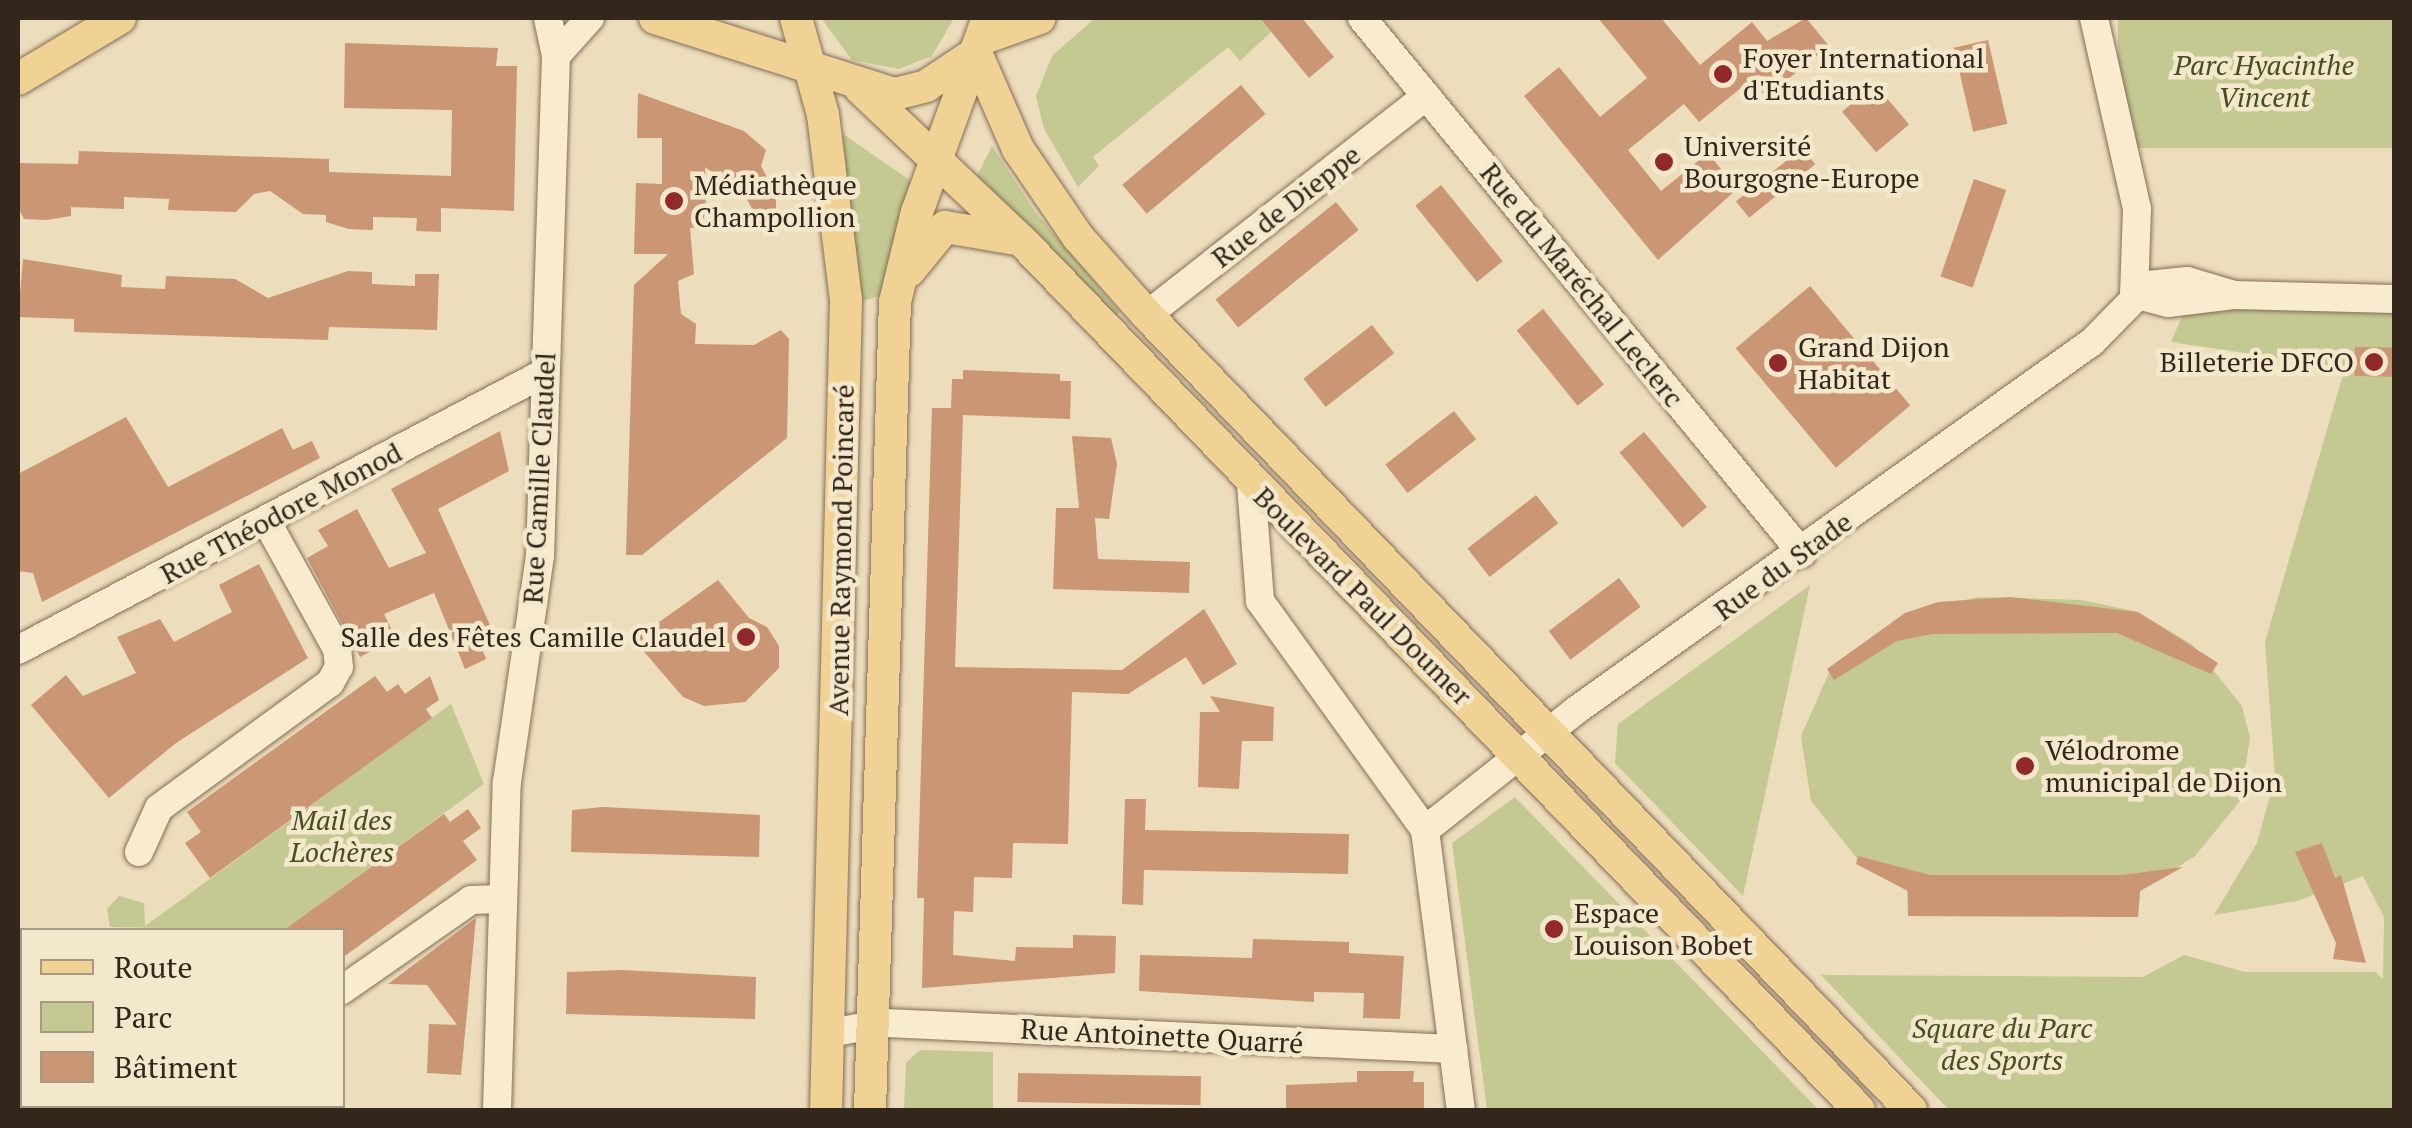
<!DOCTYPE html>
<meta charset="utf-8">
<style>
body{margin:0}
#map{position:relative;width:2412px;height:1128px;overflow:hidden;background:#ecddbd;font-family:"PT Serif",serif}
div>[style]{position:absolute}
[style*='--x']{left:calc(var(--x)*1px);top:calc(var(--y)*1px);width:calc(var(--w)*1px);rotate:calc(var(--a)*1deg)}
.green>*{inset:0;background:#c4c992;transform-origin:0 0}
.building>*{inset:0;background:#ca9673;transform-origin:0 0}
.roads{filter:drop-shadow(0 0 2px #836e57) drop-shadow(0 0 2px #836e57)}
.minor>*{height:28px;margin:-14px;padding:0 14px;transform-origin:14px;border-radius:14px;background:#f8ebcf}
.major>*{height:32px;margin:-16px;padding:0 16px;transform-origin:16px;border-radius:16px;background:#f0d294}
.dots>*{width:28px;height:28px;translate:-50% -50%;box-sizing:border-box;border:5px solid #f4e8cc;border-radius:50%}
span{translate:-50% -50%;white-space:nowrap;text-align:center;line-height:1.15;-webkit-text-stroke:9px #f4e8cc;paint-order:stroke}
.poi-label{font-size:28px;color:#33261b}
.left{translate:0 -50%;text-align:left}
.right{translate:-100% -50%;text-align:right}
.park-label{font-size:28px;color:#444f22;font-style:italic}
.street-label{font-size:28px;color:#33261b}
.frame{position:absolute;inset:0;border:20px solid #33261b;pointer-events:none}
.legend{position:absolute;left:20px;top:928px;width:325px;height:180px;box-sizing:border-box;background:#f4e8cc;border:2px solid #a79a85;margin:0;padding:12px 18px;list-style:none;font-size:30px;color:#33261b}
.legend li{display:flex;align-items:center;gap:20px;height:50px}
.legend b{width:50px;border:2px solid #a79a85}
</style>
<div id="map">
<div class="green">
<i style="clip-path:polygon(821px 18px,954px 18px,932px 56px,899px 69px,852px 60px)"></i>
<i style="clip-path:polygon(1095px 18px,1260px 18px,1271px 32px,1240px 61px,1228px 47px,1093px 157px,1099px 166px,1078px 187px,1044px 129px,1036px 96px,1052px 56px)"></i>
<i style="left:2118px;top:18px;width:276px;height:130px"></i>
<i style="clip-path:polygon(843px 134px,914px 183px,882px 295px,856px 303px)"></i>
<i style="clip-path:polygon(992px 146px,1035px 212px,1120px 312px,1113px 320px,976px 178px)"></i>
<i style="clip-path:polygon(2317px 307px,2394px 310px,2394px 1110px,1949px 1110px,1821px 975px,2143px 977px,2184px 955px,2245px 972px,2375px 972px,2383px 979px,2384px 917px,2363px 876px,2297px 901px,2214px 915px,2257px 843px,2275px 777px,2265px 642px,2345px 368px,2171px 342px,2185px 310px)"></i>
<i style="clip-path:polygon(1810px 585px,1743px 896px,1615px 763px,1618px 724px)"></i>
<i style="clip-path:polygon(1978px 597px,2082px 600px,2138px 612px,2193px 645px,2242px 706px,2250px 738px,2240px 801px,2195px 856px,2140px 891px,2138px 917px,1908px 916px,1907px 891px,1856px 857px,1811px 801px,1801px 736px,1831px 668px,1905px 613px)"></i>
<i style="clip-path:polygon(451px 704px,484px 784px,284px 930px,110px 927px,107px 909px,119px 896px,144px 903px,145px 926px)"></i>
<i style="clip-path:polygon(1515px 797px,1727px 1015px,1819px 1110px,1487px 1110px,1452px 843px)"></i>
<i style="clip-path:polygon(920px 1050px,993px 1052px,993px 1110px,904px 1110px,906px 1063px)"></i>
</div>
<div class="building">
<i style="clip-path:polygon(1260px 18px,1302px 18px,1334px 57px,1309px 78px)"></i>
<i style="clip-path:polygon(1598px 18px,1661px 18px,1700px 65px,1752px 22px,1767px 41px,1806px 18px,1829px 46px,1766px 97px,1752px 79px,1699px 122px,1684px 104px,1628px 150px,1661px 191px,1708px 153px,1737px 189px,1658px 260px,1524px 96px,1559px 67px,1600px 117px,1647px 78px)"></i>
<i style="left:1988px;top:40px;width:86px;height:35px;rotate:77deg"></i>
<i style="clip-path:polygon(345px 43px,498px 48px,496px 66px,517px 66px,514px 211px,441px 208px,441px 232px,416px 231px,417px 218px,373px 217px,373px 230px,349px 229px,326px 222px,326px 215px,303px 214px,270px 191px,254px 194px,236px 212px,168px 210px,169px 199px,124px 197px,124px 209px,71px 207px,71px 216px,47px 220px,24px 219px,18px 207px,18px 163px,78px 164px,79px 151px,329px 159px,329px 172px,451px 176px,452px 110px,344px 108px)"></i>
<i style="left:1875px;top:84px;width:53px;height:43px;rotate:50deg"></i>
<i style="left:1241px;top:85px;width:38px;height:155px;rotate:50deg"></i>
<i style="clip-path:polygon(638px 93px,744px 131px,766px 150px,761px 166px,776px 194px,776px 215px,762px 226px,745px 196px,705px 167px,706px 209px,701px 227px,690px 228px,694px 274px,678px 281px,681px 314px,696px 324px,695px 344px,754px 345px,781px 330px,789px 339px,787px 438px,642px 555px,626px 555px,634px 285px,668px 254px,634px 254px,636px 183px,662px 184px,662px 138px,637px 138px)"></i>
<i style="left:1802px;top:148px;width:21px;height:85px;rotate:51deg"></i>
<i style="left:1974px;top:179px;width:34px;height:103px;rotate:19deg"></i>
<i style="left:1441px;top:185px;width:98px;height:33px;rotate:51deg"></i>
<i style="left:1336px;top:202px;width:36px;height:155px;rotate:51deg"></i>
<i style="clip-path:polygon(23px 259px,122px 275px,121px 287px,165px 289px,166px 276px,235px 279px,268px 298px,348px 271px,372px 272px,372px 284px,415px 286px,415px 274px,439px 274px,437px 330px,329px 327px,328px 340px,74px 332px,74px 319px,18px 317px)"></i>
<i style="left:1810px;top:286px;width:156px;height:97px;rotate:50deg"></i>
<i style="left:1543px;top:309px;width:97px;height:34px;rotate:51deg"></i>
<i style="left:1372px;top:325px;width:36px;height:87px;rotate:52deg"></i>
<i style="left:2355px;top:347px;width:39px;height:29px;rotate:1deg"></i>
<i style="clip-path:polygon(963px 370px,1060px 374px,1060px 381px,1071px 381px,1070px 419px,963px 415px,955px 667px,1122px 670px,1204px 609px,1237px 664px,1203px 685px,1186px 657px,1128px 694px,1072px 692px,1068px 844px,1013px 843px,1012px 878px,974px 877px,973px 912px,954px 911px,953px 955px,1015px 961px,1016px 947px,1073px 948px,1073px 935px,1116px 936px,1115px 973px,922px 988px,924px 898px,917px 898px,932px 408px,951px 408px,952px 379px,963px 379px)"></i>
<i style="left:1454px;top:411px;width:36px;height:87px;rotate:52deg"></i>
<i style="clip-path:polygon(126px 417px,168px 487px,282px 428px,293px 450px,312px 441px,320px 458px,42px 602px,33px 573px,18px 571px,18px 474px)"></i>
<i style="clip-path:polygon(500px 431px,509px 471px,438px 509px,494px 634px,479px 641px,486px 659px,465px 669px,434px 593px,384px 614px,396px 638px,360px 657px,307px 558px,328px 546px,318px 530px,357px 509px,389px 568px,426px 553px,391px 489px)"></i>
<i style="left:1644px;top:432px;width:98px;height:32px;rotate:50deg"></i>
<i style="clip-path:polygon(1072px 436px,1111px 438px,1117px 464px,1109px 519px,1095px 518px,1098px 559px,1190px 562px,1189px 593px,1053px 589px,1056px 508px,1079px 508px)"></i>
<i style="left:1536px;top:495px;width:36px;height:87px;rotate:52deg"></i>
<i style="clip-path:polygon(259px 564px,308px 658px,176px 743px,109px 798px,31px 705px,66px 675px,83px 696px,136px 673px,117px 637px,160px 619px,174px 642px,232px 612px,219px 585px)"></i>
<i style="left:1619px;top:578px;width:36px;height:88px;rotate:53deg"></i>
<i style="clip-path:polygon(718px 580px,749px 618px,767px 627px,779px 646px,779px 668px,745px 702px,704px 706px,683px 697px,634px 640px)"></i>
<i style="clip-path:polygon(2010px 597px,2138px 612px,2218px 663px,2211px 674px,2117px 633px,1932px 634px,1897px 641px,1834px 680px,1827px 669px,1905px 613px,1938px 602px)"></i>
<i style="clip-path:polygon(375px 676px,387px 692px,398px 684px,405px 694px,430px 676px,439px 700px,426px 709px,432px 718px,210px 878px,185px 843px,201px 832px,187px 812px)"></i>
<i style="clip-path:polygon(1210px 696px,1274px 707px,1273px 741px,1242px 741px,1239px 789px,1198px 787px,1200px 712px,1220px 712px)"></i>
<i style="clip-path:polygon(1125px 799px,1146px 799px,1145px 830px,1349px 834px,1348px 874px,1144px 870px,1143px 905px,1122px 904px)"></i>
<i style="clip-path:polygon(603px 807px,760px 815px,759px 857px,571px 852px,572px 810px)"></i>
<i style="clip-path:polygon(468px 809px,481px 828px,463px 841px,477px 860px,342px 958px,342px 930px,284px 930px,444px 814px,450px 822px)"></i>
<i style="clip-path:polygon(2322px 843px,2335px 878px,2341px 875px,2366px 963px,2333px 959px,2336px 943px,2295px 852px)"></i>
<i style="clip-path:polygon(1858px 856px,1930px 875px,2122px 875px,2183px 867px,2140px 891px,2138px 917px,1908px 916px,1908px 891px,1856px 864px)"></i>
<i style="clip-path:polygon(476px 918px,461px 1075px,427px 1073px,429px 1024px,457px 1025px,427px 985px,388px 984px)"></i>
<i style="clip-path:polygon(1253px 939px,1349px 942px,1349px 953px,1404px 956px,1400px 1019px,1363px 1018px,1364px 993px,1314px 992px,1314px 1002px,1139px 991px,1140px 955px,1252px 958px)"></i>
<i style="clip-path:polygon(622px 970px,756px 977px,755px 1019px,566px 1014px,567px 972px)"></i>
<i style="clip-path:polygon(1357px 1071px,1414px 1071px,1413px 1082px,1424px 1082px,1424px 1110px,1286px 1110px,1286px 1085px,1357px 1082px)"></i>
<i style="left:1018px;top:1073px;width:183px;height:29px;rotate:1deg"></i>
</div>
<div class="roads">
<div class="minor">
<i style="--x:1362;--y:18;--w:693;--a:50.57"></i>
<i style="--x:2094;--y:18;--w:196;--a:77.3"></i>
<i style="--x:2137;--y:209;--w:85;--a:92"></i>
<i style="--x:556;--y:56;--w:51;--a:-48.2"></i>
<i style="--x:2134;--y:294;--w:35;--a:15"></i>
<i style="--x:2168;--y:303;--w:66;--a:-6.9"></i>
<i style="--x:2234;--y:295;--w:160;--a:1.4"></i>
<i style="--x:1147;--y:315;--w:355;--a:-38.1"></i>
<i style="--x:1251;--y:484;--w:117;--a:85.6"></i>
<i style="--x:1260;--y:601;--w:282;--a:54.2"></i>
<i style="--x:1425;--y:830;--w:282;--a:82.7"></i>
<i style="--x:18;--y:650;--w:594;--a:-27.77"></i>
<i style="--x:1425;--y:830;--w:191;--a:-38.4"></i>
<i style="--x:1575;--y:711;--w:635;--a:-35.52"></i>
<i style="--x:2092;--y:342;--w:80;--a:-45.5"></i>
<i style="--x:2148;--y:285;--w:39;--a:-6"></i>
<i style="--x:2187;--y:281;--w:49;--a:16.6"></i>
<i style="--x:139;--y:852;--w:48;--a:-65.6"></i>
<i style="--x:159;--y:808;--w:212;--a:-36.2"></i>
<i style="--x:330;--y:683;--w:18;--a:-61"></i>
<i style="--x:339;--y:667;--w:18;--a:-96"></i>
<i style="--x:337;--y:649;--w:145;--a:-118.9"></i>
<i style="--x:342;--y:990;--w:157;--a:-34.9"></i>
<i style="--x:471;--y:900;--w:31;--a:-2"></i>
<i style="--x:829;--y:1033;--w:58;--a:-10"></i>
<i style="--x:886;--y:1023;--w:568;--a:2.63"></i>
<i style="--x:272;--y:1110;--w:4;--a:-90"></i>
<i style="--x:497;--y:1110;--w:328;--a:-88.3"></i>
<i style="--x:507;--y:782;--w:228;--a:-81.7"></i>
<i style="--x:540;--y:556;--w:500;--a:-88.17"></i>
<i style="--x:556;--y:56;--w:39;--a:-102"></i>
</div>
<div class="major">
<i style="--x:655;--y:18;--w:252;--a:17.6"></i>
<i style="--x:895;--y:94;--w:32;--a:-14"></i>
<i style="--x:926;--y:86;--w:60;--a:-33.4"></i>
<i style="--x:796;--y:18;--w:101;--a:74.4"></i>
<i style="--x:823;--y:115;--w:186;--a:82.9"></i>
<i style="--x:846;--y:300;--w:810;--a:91.41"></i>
<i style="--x:984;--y:38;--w:59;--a:-19.7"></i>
<i style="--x:976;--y:53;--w:105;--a:66.4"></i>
<i style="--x:1018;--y:149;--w:107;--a:55.7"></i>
<i style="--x:1078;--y:237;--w:104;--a:48.5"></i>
<i style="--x:1147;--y:315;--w:1103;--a:46.14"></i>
<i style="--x:18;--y:79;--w:119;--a:-30.9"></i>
<i style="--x:860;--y:88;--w:221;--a:43.4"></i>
<i style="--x:1021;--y:240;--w:1208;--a:46.07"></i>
<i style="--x:909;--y:271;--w:57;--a:-50.7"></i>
<i style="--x:945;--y:227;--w:72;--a:9.6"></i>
<i style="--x:870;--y:1110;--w:808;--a:-88.23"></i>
<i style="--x:895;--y:302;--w:93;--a:-76.3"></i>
<i style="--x:917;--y:212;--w:207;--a:-69.9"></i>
</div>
</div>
<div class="dots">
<i style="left:1723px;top:74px;background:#91282a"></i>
<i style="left:1664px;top:162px;background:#91282a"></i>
<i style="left:674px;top:201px;background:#91282a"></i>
<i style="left:2374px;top:362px;background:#91282a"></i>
<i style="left:1778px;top:363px;background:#91282a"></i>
<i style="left:746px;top:637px;background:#91282a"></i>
<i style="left:2025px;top:766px;background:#91282a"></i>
<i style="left:1554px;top:929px;background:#91282a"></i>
</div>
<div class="poi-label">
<span class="left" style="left:1743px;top:74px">Foyer International<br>d'Etudiants</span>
<span class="left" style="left:1684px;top:162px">Université<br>Bourgogne-Europe</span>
<span class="left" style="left:694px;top:201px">Médiathèque<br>Champollion</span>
<span class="left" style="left:1798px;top:363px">Grand Dijon<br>Habitat</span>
<span class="right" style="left:2354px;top:362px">Billeterie DFCO</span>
<span class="right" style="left:726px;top:637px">Salle des Fêtes Camille Claudel</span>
<span class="left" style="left:2045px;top:766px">Vélodrome<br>municipal de Dijon</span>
<span class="left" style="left:1574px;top:929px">Espace<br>Louison Bobet</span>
</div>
<div class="park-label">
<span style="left:2264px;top:81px">Parc Hyacinthe<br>Vincent</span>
<span style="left:342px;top:836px">Mail des<br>Lochères</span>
<span style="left:2002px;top:1044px">Square du Parc<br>des Sports</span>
</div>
<div class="street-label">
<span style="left:1286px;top:206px;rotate:-38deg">Rue de Dieppe</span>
<span style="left:1582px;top:285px;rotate:51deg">Rue du Maréchal Leclerc</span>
<span style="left:539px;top:478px;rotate:-87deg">Rue Camille Claudel</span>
<span style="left:281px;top:513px;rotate:-28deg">Rue Théodore Monod</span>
<span style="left:841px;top:550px;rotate:-89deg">Avenue Raymond Poincaré</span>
<span style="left:1783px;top:566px;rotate:-36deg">Rue du Stade</span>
<span style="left:1363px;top:596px;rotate:45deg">Boulevard Paul Doumer</span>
<span style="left:1162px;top:1036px;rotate:3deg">Rue Antoinette Quarré</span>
</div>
<div class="frame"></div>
<ul class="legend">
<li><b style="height:12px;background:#f0d294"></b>Route</li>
<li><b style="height:28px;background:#c4c992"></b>Parc</li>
<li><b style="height:28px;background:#ca9673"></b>Bâtiment</li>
</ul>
</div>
